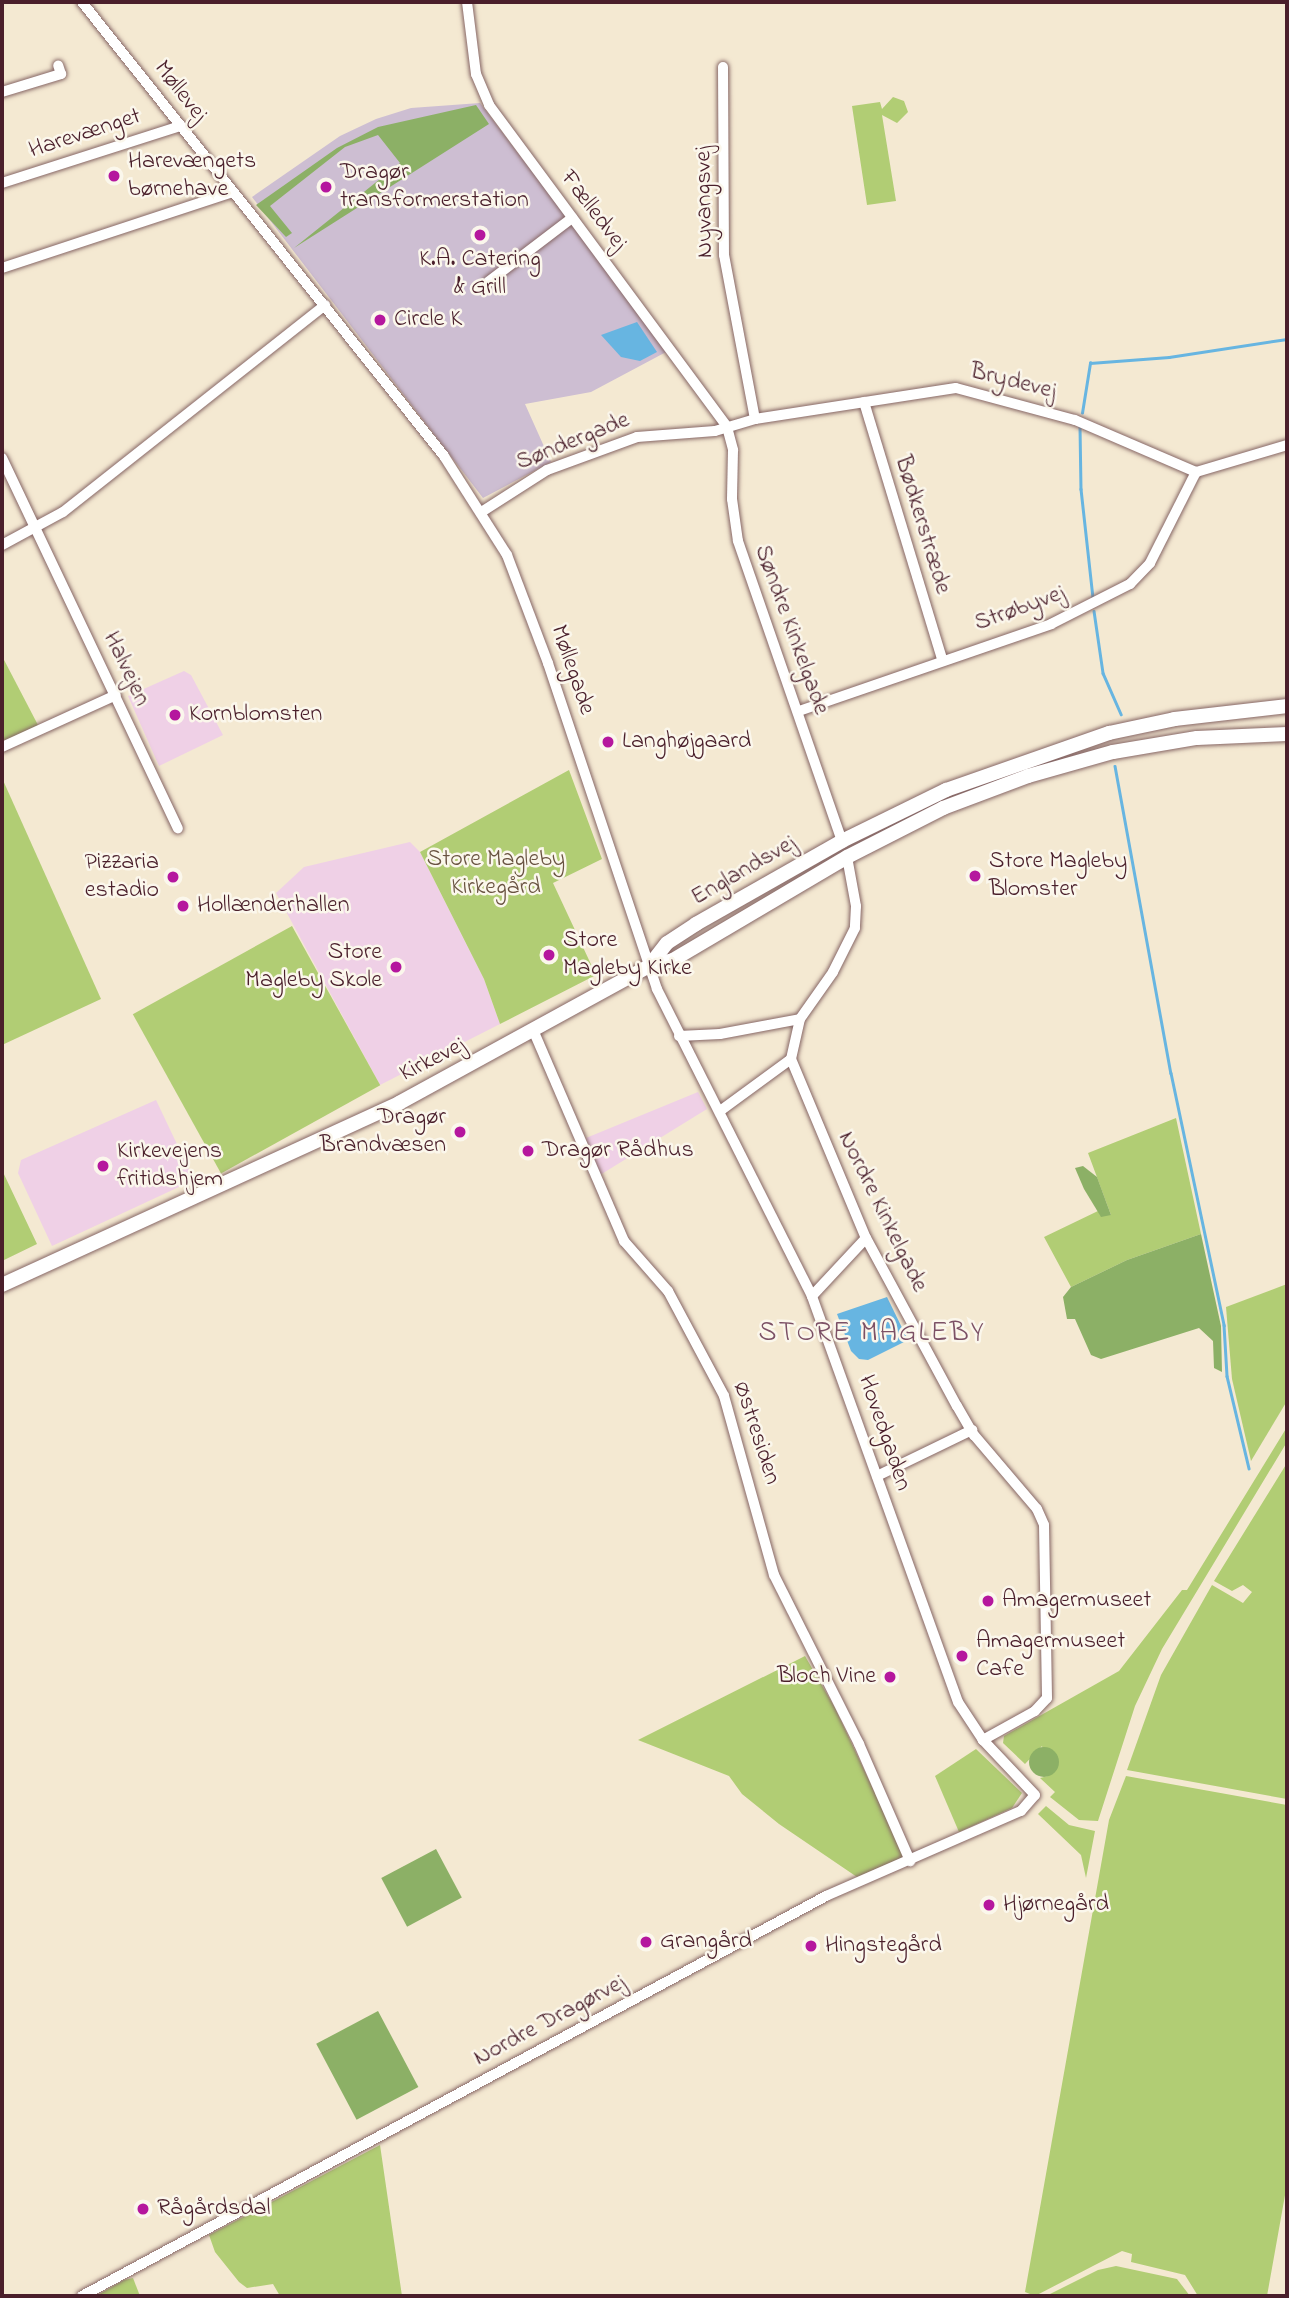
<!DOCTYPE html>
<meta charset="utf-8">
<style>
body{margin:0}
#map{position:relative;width:1289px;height:2298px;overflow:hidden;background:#f4e9d2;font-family:"Indie Flower",sans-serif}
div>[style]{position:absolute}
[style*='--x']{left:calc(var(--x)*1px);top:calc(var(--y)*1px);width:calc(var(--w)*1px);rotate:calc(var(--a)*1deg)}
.built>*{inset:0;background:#efd0e6}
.industrial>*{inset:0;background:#cdbed2}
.green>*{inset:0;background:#b1cd74;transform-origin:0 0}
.forest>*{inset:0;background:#8cb066;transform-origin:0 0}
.round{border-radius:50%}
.water>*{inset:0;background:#67b5e1}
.stream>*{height:2.5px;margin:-1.25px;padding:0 1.25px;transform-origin:1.25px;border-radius:1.25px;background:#67b5e1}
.roads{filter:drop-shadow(0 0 2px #866665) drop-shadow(0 0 2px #866665)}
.minor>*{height:10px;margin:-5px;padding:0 5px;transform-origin:5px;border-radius:5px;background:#fff}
.major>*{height:14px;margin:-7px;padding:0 7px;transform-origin:7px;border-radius:7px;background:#fff}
.dots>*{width:19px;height:19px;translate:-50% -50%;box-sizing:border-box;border:4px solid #fbf7ec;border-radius:50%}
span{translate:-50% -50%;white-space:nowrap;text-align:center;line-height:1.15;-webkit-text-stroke:5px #fbf7ec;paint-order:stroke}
.street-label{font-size:24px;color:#4a1f2b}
.poi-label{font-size:24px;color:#4a1f2b}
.left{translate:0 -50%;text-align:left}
.right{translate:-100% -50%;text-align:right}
.park-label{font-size:24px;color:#695341}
.quarter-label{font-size:28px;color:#7c5166;letter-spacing:2px}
.frame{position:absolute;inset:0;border:4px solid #4a1f2b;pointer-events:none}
</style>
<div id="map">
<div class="built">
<i style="clip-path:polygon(184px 671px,191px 675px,223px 735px,159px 766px,128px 696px)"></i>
<i style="clip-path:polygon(410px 842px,420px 852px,484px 979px,500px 1024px,380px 1085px,276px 893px,304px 867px)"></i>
<i style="clip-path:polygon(698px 1092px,707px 1109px,600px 1175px,586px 1138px)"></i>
<i style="clip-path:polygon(156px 1100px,194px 1180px,52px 1246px,18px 1173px,21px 1160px)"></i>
</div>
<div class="industrial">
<i style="clip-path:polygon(480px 103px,668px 351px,591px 392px,525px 404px,551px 462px,483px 498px,252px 197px,340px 136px,376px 119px,411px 108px)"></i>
</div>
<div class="green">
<i style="clip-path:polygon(893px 97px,904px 101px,908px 112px,897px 123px,882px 115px,896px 201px,867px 205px,852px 106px,880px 102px,882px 109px)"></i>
<i style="clip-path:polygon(2px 656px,39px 727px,2px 743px)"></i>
<i style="clip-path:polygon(569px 770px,602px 859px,553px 883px,596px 975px,500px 1024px,484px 979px,420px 852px)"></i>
<i style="clip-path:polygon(2px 778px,101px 999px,2px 1045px)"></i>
<i style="left:292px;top:926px;width:182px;height:182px;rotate:61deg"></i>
<i style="clip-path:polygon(1176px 1118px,1201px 1234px,1127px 1260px,1071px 1287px,1044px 1237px,1098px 1211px,1111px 1215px,1088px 1153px)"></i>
<i style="clip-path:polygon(2px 1170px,37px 1244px,2px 1261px,2px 1169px)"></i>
<i style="clip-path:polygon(1287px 1284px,1287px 1401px,1251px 1461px,1232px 1379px,1226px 1307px)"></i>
<i style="clip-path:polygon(1287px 1427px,1287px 1442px,1162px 1649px,1135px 1706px,1098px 1821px,1079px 1820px,1050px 1797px,1055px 1792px,1040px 1778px,1048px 1776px,1042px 1746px,1025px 1764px,1003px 1743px,1004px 1736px,1119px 1671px,1182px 1590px,1187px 1590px)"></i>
<i style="clip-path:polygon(1287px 1463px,1287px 1799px,1127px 1770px,1161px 1675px,1212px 1585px,1243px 1603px,1252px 1592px,1243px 1585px,1232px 1591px,1214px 1581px)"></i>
<i style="clip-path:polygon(805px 1656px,835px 1708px,905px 1857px,857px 1877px,779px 1824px,742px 1794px,729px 1776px,638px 1740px)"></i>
<i style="clip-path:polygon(976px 1749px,1022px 1793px,1012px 1808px,959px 1832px,935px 1776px)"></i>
<i style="clip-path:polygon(1126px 1776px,1287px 1805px,1287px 2184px,1267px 2296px,1198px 2296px,1185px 2275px,1131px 2262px,1132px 2254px,1122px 2251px,1035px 2296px,1025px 2292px,1109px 1820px)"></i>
<i style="clip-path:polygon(1046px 1806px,1069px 1825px,1095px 1831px,1086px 1878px,1081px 1855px,1038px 1814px)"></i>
<i style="clip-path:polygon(380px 2145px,402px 2296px,280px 2296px,273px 2284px,247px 2288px,239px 2282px,215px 2252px,209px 2235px)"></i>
<i style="clip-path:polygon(1116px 2266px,1177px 2279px,1190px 2296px,1046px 2296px,1098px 2270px)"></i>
<i style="clip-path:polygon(133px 2278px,140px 2296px,96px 2296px,124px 2280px)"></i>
</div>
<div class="forest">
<i style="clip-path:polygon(476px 105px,489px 124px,294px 248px,400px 163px,378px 135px,345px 147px,270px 206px,292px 233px,286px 237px,256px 205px,337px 148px,378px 127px)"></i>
<i style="clip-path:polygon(1083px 1166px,1097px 1177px,1111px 1215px,1101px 1217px,1084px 1189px,1075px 1168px)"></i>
<i style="clip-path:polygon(1201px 1234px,1221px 1326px,1222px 1372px,1214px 1368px,1213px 1341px,1199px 1328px,1101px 1359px,1091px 1355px,1075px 1319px,1067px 1319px,1063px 1297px,1071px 1287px,1127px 1260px)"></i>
<i class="round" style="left:1029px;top:1747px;width:30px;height:30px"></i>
<i style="left:436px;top:1849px;width:55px;height:62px;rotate:62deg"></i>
<i style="left:378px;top:2011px;width:86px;height:70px;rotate:62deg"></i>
</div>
<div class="water">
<i style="clip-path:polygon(637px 322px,657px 352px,640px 361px,621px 357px,601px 335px)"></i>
<i style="clip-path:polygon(887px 1297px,908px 1340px,868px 1360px,859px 1359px,851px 1351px,837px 1314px)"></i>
</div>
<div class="stream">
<i style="--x:1082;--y:413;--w:51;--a:-80.9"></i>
<i style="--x:1090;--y:363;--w:79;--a:-4.3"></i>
<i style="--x:1169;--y:357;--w:119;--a:-8.7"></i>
<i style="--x:1080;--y:426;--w:63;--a:89.1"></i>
<i style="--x:1081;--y:489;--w:109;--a:83.7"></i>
<i style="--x:1094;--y:611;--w:63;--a:81.7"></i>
<i style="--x:1103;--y:673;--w:45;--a:66.3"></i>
<i style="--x:1115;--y:766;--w:312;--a:79.7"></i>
<i style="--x:1171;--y:1073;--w:258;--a:78.1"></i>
<i style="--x:1224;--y:1325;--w:51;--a:86.6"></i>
<i style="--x:1227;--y:1376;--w:95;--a:76.6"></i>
</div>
<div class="roads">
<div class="minor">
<i style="--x:467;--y:2;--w:73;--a:82.9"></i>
<i style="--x:476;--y:74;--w:34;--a:67"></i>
<i style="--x:489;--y:105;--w:400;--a:53.5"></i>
<i style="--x:727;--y:427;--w:24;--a:75"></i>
<i style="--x:733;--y:450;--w:49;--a:91.2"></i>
<i style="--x:732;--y:499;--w:42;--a:81.9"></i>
<i style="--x:738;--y:541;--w:318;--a:70.9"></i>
<i style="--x:723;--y:67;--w:188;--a:89.7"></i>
<i style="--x:724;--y:255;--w:167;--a:79.3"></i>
<i style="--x:2;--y:92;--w:62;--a:-17"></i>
<i style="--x:61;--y:74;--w:9;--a:-108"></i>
<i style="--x:2;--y:183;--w:188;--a:-17.7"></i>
<i style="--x:2;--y:268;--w:243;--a:-18.2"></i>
<i style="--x:488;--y:282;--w:106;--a:-37.3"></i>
<i style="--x:864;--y:402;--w:268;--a:73.1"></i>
<i style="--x:2;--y:458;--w:410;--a:64.6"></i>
<i style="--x:1196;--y:472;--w:95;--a:-16.5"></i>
<i style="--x:483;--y:511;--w:76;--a:-32.6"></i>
<i style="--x:547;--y:470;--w:96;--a:-20.1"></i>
<i style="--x:637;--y:437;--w:78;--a:-4.4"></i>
<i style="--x:715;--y:431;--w:42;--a:-16.7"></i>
<i style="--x:755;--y:419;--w:203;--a:-8.8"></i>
<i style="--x:956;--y:388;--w:123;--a:15.1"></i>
<i style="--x:1075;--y:420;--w:132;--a:23.3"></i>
<i style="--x:2;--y:545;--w:69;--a:-28.4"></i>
<i style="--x:63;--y:512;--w:334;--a:-38.3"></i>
<i style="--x:799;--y:711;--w:267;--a:-19"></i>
<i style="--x:1051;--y:624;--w:89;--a:-26.9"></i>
<i style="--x:1130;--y:584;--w:29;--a:-46"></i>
<i style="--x:1150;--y:563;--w:102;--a:-63.2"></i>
<i style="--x:2;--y:747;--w:125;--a:-24.5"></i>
<i style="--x:847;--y:857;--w:50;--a:79.6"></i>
<i style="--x:856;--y:906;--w:22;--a:93"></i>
<i style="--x:855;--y:928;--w:49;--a:116.6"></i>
<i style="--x:833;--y:972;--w:57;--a:125.1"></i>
<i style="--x:800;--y:1019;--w:41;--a:102.7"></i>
<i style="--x:791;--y:1059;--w:194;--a:67.3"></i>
<i style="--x:866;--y:1238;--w:191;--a:61.6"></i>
<i style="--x:957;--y:1406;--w:34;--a:60"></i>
<i style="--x:974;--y:1435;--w:97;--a:49.6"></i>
<i style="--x:1037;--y:1509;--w:17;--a:66"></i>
<i style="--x:1044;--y:1525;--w:173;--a:89"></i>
<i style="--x:1047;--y:1698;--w:18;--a:133"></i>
<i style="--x:1035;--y:1711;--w:60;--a:150.9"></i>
<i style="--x:534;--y:1032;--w:228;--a:66.7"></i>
<i style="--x:624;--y:1241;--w:67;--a:48.7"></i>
<i style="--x:668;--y:1291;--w:119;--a:61.9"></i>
<i style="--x:724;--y:1396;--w:186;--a:74.4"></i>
<i style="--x:774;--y:1575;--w:189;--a:63.3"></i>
<i style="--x:859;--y:1744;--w:128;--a:66.4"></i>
<i style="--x:679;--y:1036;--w:41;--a:-2.8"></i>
<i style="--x:720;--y:1034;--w:81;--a:-10.6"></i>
<i style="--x:720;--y:1111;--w:88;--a:-36.2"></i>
<i style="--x:812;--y:1296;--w:79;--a:-47"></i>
<i style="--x:877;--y:1476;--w:106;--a:-25.8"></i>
<i style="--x:82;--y:2296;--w:845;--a:-28.26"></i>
<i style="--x:826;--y:1896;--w:213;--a:-23.6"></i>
<i style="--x:1021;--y:1811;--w:21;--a:-49"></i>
<i style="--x:1035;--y:1795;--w:76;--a:-133.4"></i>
<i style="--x:983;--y:1740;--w:45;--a:-123.3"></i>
<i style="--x:958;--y:1702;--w:431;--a:-109.8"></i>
<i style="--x:812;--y:1296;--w:344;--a:-116.8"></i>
<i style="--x:657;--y:989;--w:344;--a:-108.5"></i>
<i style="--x:548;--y:663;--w:116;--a:-110.8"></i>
<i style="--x:507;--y:555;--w:117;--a:-122.5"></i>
<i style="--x:444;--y:456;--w:581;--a:-128.57"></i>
</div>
<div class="major">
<i style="--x:649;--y:966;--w:29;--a:-52"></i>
<i style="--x:667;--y:943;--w:35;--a:-33"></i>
<i style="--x:696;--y:924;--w:168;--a:-29.6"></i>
<i style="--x:842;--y:841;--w:116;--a:-26.1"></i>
<i style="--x:946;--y:790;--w:173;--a:-19.3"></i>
<i style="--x:1109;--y:733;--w:67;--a:-12"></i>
<i style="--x:1175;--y:719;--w:113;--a:-6.6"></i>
<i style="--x:2;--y:1285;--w:437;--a:-24.6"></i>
<i style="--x:399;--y:1103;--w:285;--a:-28.7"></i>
<i style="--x:649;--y:966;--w:25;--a:-14"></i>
<i style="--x:673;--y:960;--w:202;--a:-30.6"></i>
<i style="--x:847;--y:857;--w:108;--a:-27"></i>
<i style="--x:943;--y:808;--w:91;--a:-20.6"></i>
<i style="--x:1028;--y:776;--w:88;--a:-15.8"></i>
<i style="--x:1113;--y:752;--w:85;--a:-9.5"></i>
<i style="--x:1197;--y:738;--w:90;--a:-2.5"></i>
</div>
</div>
<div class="dots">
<i style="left:114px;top:176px;background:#b5179e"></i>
<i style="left:326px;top:187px;background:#b5179e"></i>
<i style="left:480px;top:235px;background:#b5179e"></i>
<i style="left:380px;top:320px;background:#b5179e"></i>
<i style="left:175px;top:715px;background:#b5179e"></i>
<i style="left:608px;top:742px;background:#b5179e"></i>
<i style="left:975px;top:876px;background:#b5179e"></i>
<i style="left:173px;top:877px;background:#b5179e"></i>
<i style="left:183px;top:906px;background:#b5179e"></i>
<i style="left:549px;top:955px;background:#b5179e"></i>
<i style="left:396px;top:967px;background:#b5179e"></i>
<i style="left:460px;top:1132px;background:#b5179e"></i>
<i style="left:528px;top:1151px;background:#b5179e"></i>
<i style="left:103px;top:1166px;background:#b5179e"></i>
<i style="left:988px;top:1601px;background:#b5179e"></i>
<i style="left:962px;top:1656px;background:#b5179e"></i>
<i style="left:890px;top:1677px;background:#b5179e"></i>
<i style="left:989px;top:1905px;background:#b5179e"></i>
<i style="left:646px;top:1942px;background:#b5179e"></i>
<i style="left:811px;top:1946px;background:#b5179e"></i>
<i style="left:143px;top:2209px;background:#b5179e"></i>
</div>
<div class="street-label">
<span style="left:180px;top:92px;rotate:52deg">Møllevej</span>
<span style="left:85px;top:134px;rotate:-18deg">Harevænget</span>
<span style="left:705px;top:202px;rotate:-91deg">Nyvangsvej</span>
<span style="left:593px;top:211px;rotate:53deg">Fælledvej</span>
<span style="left:1013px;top:382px;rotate:14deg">Brydevej</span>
<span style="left:573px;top:442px;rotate:-22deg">Søndergade</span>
<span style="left:922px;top:525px;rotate:73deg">Bødkerstræde</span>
<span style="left:1020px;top:609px;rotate:-20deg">Strøbyvej</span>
<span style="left:791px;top:630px;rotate:70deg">Søndre Kinkelgade</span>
<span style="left:126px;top:669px;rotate:65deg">Halvejen</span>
<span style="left:572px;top:670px;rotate:71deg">Møllegade</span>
<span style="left:744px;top:871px;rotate:-30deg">Englandsvej</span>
<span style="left:433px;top:1060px;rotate:-27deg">Kirkevej</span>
<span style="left:882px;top:1212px;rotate:64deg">Nordre Kinkelgade</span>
<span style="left:756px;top:1433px;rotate:72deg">Østresiden</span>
<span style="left:884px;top:1433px;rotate:71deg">Hovedgaden</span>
<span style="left:550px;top:2021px;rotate:-28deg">Nordre Dragørvej</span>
</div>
<div class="poi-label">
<span class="left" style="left:128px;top:176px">Harevængets<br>børnehave</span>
<span class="left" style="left:340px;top:187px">Dragør<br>transformerstation</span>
<span style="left:480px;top:274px">K.A. Catering<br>&amp; Grill</span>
<span class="left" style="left:394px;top:320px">Circle K</span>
<span class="left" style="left:189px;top:715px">Kornblomsten</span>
<span class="left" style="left:622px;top:742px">Langhøjgaard</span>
<span class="left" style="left:989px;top:876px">Store Magleby<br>Blomster</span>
<span class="right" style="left:159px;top:877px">Pizzaria<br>estadio</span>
<span class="left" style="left:197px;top:906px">Hollænderhallen</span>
<span class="left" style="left:563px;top:955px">Store<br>Magleby Kirke</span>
<span class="right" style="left:382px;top:967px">Store<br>Magleby Skole</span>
<span class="right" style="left:446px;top:1132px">Dragør<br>Brandvæsen</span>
<span class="left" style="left:542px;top:1151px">Dragør Rådhus</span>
<span class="left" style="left:117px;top:1166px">Kirkevejens<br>fritidshjem</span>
<span class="left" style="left:1002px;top:1601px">Amagermuseet</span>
<span class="left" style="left:976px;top:1656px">Amagermuseet<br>Cafe</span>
<span class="right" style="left:876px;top:1677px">Bloch Vine</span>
<span class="left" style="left:1003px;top:1905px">Hjørnegård</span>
<span class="left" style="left:660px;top:1942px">Grangård</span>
<span class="left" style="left:825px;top:1946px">Hingstegård</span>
<span class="left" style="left:157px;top:2209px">Rågårdsdal</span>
</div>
<div class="park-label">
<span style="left:496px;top:874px">Store Magleby<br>Kirkegård</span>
</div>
<div class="quarter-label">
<span style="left:872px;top:1334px">STORE MAGLEBY</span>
</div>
<div class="frame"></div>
</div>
